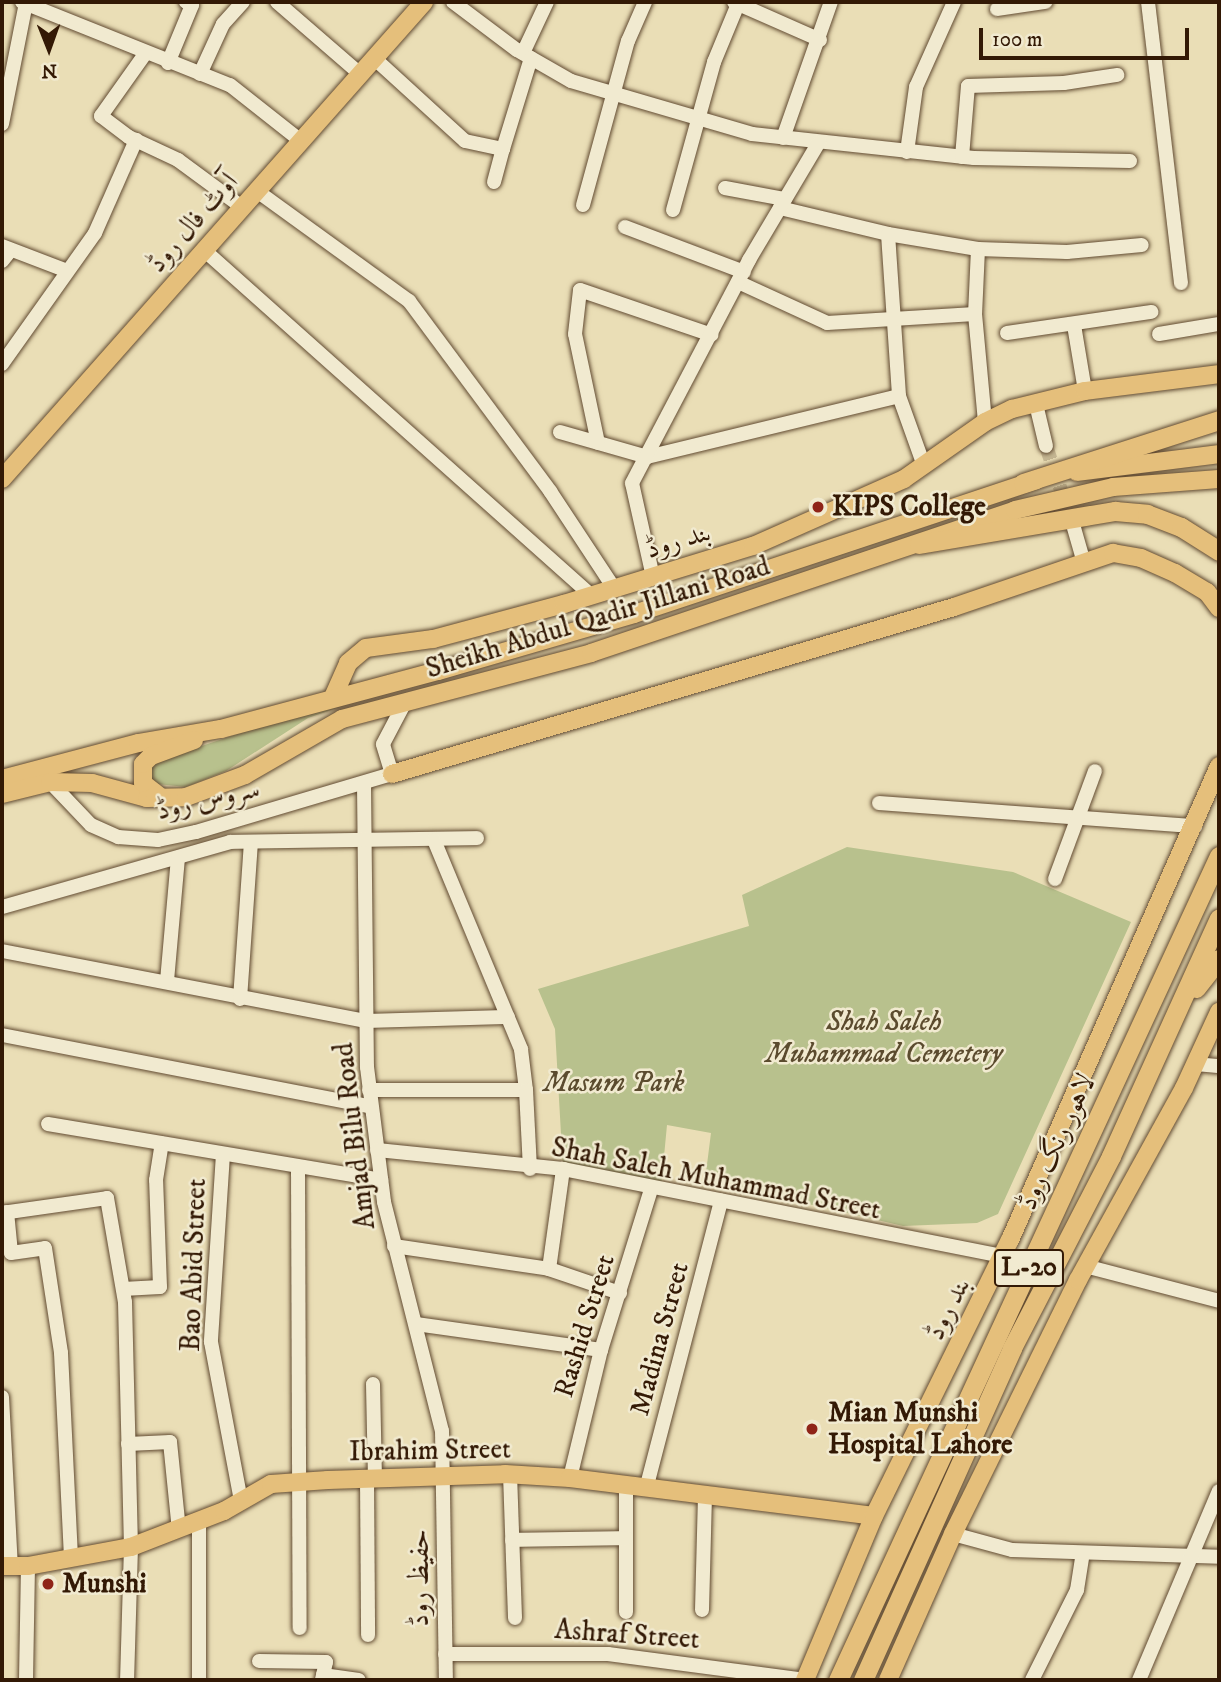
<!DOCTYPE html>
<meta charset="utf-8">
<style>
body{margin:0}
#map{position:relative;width:1221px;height:1682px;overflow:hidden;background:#eadeb6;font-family:"IM FELL DW Pica",Amiri,serif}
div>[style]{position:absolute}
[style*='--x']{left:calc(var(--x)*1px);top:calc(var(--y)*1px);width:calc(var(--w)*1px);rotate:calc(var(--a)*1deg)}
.green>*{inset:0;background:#b8c18d}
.minor-tunnel>*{height:14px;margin-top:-7px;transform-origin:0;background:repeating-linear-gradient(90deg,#c5b793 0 14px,transparent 0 21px)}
.roads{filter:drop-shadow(0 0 2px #614a31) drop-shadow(0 0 2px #614a31)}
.minor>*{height:14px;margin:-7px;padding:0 7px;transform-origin:7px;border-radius:7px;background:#f1ead0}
.major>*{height:18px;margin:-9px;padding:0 9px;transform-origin:9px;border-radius:9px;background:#e5bf7b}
.highway>*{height:19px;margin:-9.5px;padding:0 9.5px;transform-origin:9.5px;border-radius:9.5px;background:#e5bf7b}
.dots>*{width:19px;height:19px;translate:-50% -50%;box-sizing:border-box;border:4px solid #f1ead0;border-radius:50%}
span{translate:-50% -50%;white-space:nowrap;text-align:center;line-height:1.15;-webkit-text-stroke:5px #f1ead0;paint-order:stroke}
.shield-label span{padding:2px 5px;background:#f1ead0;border:2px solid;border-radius:5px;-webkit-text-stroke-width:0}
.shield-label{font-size:26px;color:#331905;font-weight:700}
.street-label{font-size:28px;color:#331905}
.poi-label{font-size:28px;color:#331905;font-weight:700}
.left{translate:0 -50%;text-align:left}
.park-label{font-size:28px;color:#5b4b2e;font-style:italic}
.frame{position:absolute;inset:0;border:4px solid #331905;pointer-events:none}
.north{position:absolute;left:14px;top:14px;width:70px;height:70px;-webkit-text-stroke:5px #f1ead0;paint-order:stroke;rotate:179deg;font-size:19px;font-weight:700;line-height:28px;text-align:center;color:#331905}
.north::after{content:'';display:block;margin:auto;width:24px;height:32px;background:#331905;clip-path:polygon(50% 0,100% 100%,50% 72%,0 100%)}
.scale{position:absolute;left:979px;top:28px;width:210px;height:32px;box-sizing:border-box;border:4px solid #331905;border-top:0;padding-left:9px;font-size:21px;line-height:24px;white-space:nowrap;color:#331905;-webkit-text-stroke:5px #f1ead0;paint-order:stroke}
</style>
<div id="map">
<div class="green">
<i style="clip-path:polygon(363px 699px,308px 718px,226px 771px,186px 787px,157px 784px,149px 776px,151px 766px,166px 758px,294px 715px)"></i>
<i style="clip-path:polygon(847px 847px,1013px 872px,1131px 922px,998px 1214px,977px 1223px,903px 1226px,705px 1180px,711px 1133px,667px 1125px,661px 1188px,563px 1169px,555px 1029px,538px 989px,749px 926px,742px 895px)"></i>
</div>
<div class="minor-tunnel">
<i style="--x:1046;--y:446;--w:65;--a:71.3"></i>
</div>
<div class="roads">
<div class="minor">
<i style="--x:22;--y:2;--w:224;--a:21.8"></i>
<i style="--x:230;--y:85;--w:90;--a:38.3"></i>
<i style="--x:277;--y:2;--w:110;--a:40.9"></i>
<i style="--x:453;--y:2;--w:80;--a:36.9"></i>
<i style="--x:517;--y:50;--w:62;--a:29.9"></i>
<i style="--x:571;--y:81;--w:189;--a:16.3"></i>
<i style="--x:752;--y:134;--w:223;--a:6.2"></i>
<i style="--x:974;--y:158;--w:156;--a:1.1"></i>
<i style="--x:734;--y:2;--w:94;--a:23.8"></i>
<i style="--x:1148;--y:2;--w:283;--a:83.3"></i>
<i style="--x:997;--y:9;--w:49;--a:-8.3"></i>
<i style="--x:523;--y:53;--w:56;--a:-64.8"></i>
<i style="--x:145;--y:54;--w:76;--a:125.4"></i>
<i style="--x:101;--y:116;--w:35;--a:37"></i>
<i style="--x:129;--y:137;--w:54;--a:25.1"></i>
<i style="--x:178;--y:160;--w:79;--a:36.3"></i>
<i style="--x:374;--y:58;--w:123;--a:42.4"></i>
<i style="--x:465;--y:141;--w:39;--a:12"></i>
<i style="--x:503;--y:149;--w:95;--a:-72.9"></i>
<i style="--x:168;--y:63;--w:63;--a:-67.5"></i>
<i style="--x:192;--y:5;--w:7;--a:-153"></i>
<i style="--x:200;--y:74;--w:55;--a:-65.3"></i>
<i style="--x:223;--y:24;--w:30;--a:-48"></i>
<i style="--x:2;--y:124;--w:123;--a:-78.8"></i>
<i style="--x:783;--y:138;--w:144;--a:-70.6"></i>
<i style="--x:907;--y:152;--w:66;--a:-82.1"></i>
<i style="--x:916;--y:87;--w:93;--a:-65.9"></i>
<i style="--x:962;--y:157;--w:71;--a:-85.2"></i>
<i style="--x:968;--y:86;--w:96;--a:-1.8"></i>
<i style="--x:1064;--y:83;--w:54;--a:-8.6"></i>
<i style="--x:494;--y:182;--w:34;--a:-75"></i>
<i style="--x:725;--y:188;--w:61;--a:10.4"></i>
<i style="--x:257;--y:191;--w:188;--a:35.9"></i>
<i style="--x:409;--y:301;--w:237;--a:53.4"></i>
<i style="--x:550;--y:491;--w:116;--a:56.6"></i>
<i style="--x:583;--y:205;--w:170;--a:-74.7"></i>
<i style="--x:628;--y:41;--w:43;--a:-66.4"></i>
<i style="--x:780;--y:208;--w:111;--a:13.5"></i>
<i style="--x:888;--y:234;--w:91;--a:9.5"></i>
<i style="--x:978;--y:249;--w:89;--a:1.9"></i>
<i style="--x:1067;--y:252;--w:75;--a:-5.3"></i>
<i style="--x:673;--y:210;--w:154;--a:-74.5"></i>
<i style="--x:714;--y:62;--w:63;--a:-67.5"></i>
<i style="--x:625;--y:227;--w:127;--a:20.7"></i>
<i style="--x:888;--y:234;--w:162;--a:86.1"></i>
<i style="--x:899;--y:396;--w:74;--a:70.3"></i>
<i style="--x:2;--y:246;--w:70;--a:21"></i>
<i style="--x:978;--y:249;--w:65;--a:92.6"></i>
<i style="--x:975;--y:314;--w:108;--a:84.7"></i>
<i style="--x:204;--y:250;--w:520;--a:41.73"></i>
<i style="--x:2;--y:261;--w:14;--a:-51"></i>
<i style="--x:738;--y:282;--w:98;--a:24.7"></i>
<i style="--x:827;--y:323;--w:148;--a:-3.5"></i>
<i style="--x:1074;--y:325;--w:67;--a:80.5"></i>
<i style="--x:1007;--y:333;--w:146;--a:-8.3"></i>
<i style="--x:1159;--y:334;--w:61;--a:-9.5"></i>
<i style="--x:2;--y:364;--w:161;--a:-54.6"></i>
<i style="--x:95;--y:233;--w:102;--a:-66.2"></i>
<i style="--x:1036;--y:404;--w:43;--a:76.6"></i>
<i style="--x:560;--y:432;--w:91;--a:16"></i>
<i style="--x:647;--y:457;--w:259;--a:-13.6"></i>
<i style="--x:598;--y:443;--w:111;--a:-101.9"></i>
<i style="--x:575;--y:334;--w:44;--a:-83.5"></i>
<i style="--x:580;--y:290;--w:139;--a:18.8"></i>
<i style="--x:1074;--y:528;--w:35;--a:74"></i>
<i style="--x:653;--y:577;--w:96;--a:-102.6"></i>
<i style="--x:632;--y:483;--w:252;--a:-62.3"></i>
<i style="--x:749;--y:260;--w:137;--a:-59.3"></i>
<i style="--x:50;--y:782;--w:59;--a:46.4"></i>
<i style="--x:91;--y:825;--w:30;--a:24"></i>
<i style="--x:118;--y:837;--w:40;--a:4.3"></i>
<i style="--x:158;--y:840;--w:39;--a:-12"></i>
<i style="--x:196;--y:832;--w:204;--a:-16.5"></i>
<i style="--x:392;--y:774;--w:31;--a:-107"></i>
<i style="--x:383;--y:744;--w:45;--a:-62.3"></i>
<i style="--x:364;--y:784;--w:283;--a:89.4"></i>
<i style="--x:367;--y:1067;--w:136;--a:82.8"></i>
<i style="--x:384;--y:1202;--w:236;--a:75.8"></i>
<i style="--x:442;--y:1431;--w:249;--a:89.1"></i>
<i style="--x:879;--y:803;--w:317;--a:4.2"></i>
<i style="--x:1055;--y:879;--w:115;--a:-69.7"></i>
<i style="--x:2;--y:907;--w:237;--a:-15.9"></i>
<i style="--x:230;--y:842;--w:247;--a:-0.9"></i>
<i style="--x:2;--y:951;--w:371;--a:10.9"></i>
<i style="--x:366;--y:1021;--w:142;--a:-1.6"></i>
<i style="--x:167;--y:981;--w:124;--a:-84.9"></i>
<i style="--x:240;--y:999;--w:157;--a:-86"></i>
<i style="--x:2;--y:1035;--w:376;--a:11"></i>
<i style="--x:1195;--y:1064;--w:24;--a:5"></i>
<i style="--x:369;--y:1090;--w:157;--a:0"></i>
<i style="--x:526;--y:1090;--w:41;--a:-97"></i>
<i style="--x:521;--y:1049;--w:226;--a:-112.6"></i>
<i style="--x:526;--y:1090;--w:79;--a:87.1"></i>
<i style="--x:48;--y:1124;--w:338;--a:9.5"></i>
<i style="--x:377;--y:1150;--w:187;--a:5.8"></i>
<i style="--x:563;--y:1169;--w:449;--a:11.2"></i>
<i style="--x:223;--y:1154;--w:188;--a:93.7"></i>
<i style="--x:211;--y:1342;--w:162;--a:79.3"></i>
<i style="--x:298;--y:1167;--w:461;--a:89.8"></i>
<i style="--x:7;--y:1212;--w:41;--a:84.4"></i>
<i style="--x:11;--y:1253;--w:34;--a:-8"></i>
<i style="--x:45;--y:1248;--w:106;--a:81.3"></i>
<i style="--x:61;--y:1353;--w:205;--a:87.2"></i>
<i style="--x:2;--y:1213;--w:106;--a:-8.1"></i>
<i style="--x:107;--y:1198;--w:106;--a:80.2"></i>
<i style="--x:125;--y:1302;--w:245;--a:88.6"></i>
<i style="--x:131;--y:1547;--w:133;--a:91.7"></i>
<i style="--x:394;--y:1246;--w:157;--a:8.4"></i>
<i style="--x:549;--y:1269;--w:75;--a:18.7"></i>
<i style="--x:1085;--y:1266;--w:138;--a:14.6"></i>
<i style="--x:549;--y:1269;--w:101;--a:-82"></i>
<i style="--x:123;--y:1289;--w:37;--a:-3"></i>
<i style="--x:160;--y:1287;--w:107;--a:-92.1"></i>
<i style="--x:156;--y:1180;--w:37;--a:-81"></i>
<i style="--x:416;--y:1324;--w:187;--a:8"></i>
<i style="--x:373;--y:1384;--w:94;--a:88.8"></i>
<i style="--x:2;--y:1397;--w:169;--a:87"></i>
<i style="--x:128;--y:1444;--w:42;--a:-2.7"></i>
<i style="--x:170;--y:1442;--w:88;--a:84.2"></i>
<i style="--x:510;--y:1474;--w:144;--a:88"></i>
<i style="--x:367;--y:1478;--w:157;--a:89.6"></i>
<i style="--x:570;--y:1478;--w:132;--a:-76.4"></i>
<i style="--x:601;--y:1350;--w:169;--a:-72.7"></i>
<i style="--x:626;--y:1486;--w:126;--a:90"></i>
<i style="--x:646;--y:1489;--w:298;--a:-75.4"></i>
<i style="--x:199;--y:1522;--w:158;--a:90"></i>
<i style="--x:953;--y:1534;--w:61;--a:15.2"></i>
<i style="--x:1012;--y:1550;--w:207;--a:1.9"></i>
<i style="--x:512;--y:1540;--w:114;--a:-1"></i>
<i style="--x:702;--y:1610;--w:117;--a:-88.5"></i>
<i style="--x:445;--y:1654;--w:163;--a:0"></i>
<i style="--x:608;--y:1654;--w:199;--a:7.5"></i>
<i style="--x:259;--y:1661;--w:67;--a:0.9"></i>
<i style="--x:326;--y:1662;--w:18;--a:103"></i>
<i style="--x:323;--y:1675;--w:36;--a:8"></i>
<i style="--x:26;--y:1680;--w:114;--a:-89"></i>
<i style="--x:1032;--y:1680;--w:101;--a:-63.4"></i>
<i style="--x:1077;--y:1590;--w:36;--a:-81"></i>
<i style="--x:1139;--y:1680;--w:205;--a:-67.1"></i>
</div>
<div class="major">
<i style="--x:1077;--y:472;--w:143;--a:-7.2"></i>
<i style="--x:2;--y:479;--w:637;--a:-48.5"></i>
<i style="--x:334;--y:695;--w:35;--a:-66"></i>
<i style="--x:348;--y:663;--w:23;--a:-40"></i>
<i style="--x:366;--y:648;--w:68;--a:-7.7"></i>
<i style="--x:433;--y:639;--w:136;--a:-15"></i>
<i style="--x:564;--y:604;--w:198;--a:-17.1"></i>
<i style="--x:753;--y:546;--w:165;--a:-23.9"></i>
<i style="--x:904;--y:479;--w:99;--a:-35.1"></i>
<i style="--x:985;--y:422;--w:30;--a:-26"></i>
<i style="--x:1012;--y:409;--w:75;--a:-13.9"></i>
<i style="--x:1085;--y:391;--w:135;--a:-7.2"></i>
<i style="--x:392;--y:774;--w:586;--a:-16.55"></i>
<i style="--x:954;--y:607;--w:168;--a:-18.8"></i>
<i style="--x:1113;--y:553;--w:28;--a:10"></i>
<i style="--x:1141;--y:558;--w:37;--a:24"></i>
<i style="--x:1175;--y:573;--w:37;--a:31"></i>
<i style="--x:1207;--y:592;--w:20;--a:53"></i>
<i style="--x:2;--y:779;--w:141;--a:-14.8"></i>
<i style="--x:138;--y:743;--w:84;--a:-9.6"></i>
<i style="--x:221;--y:729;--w:225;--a:-15"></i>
<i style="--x:438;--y:671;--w:204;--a:-16.2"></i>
<i style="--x:634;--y:614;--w:424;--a:-18.4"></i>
<i style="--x:2;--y:794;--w:49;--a:-14"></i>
<i style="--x:50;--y:782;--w:42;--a:1.4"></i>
<i style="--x:92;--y:783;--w:57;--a:15.3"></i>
<i style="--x:147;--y:798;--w:39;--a:-1"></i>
<i style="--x:186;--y:797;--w:63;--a:-20.4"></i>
<i style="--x:245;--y:775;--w:112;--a:-30"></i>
<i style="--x:342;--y:719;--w:258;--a:-14.8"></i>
<i style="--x:591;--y:653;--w:447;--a:-18.6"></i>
<i style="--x:1015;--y:510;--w:101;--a:-13.2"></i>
<i style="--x:1113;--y:487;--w:106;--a:-4.3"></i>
<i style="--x:162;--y:798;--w:24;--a:-142"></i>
<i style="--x:143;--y:783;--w:19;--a:-90"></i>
<i style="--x:143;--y:764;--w:11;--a:-45"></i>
<i style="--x:151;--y:756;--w:46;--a:-20.4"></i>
<i style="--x:2;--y:1566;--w:26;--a:0"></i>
<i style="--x:28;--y:1566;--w:105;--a:-10.5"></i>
<i style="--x:131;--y:1547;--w:100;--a:-21.2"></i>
<i style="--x:224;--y:1511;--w:54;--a:-29.9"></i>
<i style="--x:271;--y:1484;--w:57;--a:-4"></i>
<i style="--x:328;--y:1480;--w:177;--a:-1.9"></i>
<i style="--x:505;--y:1474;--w:65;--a:3.5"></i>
<i style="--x:570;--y:1478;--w:306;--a:7.1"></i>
<i style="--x:805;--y:1680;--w:178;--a:-67.2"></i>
<i style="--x:874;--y:1516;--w:308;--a:-63.8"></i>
<i style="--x:1010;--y:1240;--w:518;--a:-66.21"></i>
<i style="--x:888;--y:1680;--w:160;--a:-66"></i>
<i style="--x:953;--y:1534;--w:283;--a:-63.8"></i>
<i style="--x:1078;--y:1280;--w:219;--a:-61.1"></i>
<i style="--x:1184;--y:1088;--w:84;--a:-65.3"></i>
</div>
<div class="highway">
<i style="--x:1023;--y:483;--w:206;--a:-17.8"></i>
<i style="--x:919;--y:544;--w:199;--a:-9.6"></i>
<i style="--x:1115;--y:511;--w:32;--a:5"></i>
<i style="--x:1147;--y:514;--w:36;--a:21"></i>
<i style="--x:1181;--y:527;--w:45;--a:32.3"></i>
<i style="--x:1196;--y:988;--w:37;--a:-52"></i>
<i style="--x:838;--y:1680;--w:908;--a:-65.19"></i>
<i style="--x:863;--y:1680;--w:364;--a:-65.8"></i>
<i style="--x:1012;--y:1348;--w:216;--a:-62.7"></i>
<i style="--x:1111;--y:1156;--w:261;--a:-65.6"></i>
</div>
</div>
<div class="dots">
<i style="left:818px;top:507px;background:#8f2418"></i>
<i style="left:812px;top:1429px;background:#8f2418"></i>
<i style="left:48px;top:1584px;background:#8f2418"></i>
</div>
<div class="shield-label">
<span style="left:1029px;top:1268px">L-20</span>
</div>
<div class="street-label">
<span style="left:193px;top:223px;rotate:-49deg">آوٹ فال روڈ</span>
<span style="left:678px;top:541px;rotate:-17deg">بند روڈ</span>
<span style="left:598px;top:618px;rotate:-17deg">Sheikh Abdul Qadir Jillani Road</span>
<span style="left:208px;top:800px;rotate:-13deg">سروس روڈ</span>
<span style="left:355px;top:1136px;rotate:-97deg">Amjad Bilu Road</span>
<span style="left:1057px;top:1142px;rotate:-65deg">لاہور رنگ روڈ</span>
<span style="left:716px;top:1179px;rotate:11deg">Shah Saleh Muhammad Street</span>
<span style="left:194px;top:1265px;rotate:-88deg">Bao Abid Street</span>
<span style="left:948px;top:1309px;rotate:-64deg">بند روڈ</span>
<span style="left:585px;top:1326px;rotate:-73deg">Rashid Street</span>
<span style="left:660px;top:1339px;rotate:-75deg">Madina Street</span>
<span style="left:430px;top:1451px;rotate:-1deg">Ibrahim Street</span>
<span style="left:420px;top:1578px;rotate:-90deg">حفیظ روڈ</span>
<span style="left:627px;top:1635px;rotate:4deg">Ashraf Street</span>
</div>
<div class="poi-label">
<span class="left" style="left:832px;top:507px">KIPS College</span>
<span class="left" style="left:828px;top:1429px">Mian Munshi<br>Hospital Lahore</span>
<span class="left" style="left:62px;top:1584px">Munshi</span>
</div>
<div class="park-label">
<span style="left:884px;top:1038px">Shah Saleh<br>Muhammad Cemetery</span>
<span style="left:614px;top:1083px">Masum Park</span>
</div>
<div class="frame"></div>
<div class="north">N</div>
<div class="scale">100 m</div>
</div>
